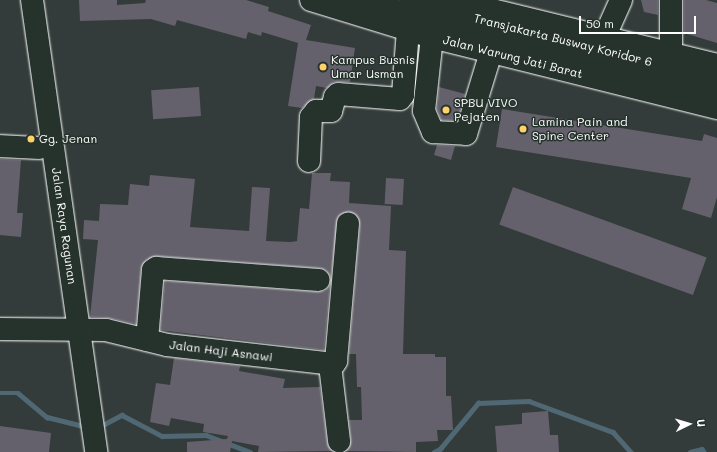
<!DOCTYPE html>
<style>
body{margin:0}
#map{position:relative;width:717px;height:452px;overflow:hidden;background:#333c3a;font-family:Mali,sans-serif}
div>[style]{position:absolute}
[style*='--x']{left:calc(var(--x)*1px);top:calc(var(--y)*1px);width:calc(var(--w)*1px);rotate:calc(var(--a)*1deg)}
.stream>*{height:4.5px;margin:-2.25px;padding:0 2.25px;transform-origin:2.25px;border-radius:2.25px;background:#506874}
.building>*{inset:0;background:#65616c;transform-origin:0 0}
.roads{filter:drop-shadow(0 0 1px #fff) drop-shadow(0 0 1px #fff)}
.minor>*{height:22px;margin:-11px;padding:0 11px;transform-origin:11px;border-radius:11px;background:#26332d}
.major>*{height:22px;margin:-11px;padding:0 11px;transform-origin:11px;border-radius:11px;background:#26332d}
.dots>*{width:11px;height:11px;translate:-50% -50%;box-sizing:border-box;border:2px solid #26332d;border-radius:50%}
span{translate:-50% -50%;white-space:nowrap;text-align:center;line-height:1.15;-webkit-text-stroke:3px #26332d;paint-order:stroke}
.street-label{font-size:12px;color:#fff}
.poi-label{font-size:12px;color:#fff}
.left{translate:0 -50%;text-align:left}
.north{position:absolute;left:669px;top:404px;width:40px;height:40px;-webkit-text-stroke:3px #26332d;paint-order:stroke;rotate:85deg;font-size:11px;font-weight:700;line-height:16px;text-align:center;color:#fff}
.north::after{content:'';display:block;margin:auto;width:14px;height:18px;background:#fff;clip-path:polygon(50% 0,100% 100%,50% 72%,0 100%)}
.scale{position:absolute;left:579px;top:16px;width:117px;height:18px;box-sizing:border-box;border:2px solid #fff;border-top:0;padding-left:5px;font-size:12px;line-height:14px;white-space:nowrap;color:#fff;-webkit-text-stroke:3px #26332d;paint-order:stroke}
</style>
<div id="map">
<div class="stream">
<i style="--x:0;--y:393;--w:18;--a:0"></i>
<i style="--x:18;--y:393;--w:38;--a:40"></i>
<i style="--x:47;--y:417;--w:41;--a:14"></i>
<i style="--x:99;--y:427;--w:26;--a:-28"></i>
<i style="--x:122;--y:415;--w:45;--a:27.7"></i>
<i style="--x:162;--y:436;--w:44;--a:-1.3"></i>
<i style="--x:206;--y:435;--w:47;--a:21.1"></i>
<i style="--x:434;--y:452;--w:7;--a:-27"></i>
<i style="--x:440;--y:449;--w:60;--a:-50.4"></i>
<i style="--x:478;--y:403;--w:51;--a:-2.2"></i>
<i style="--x:529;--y:401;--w:90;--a:20.3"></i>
<i style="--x:613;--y:432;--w:27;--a:48"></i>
<i style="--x:690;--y:452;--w:12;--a:-14"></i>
<i style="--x:702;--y:449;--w:4;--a:56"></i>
</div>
<div class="building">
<i style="clip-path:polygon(79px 0,117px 0,117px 5px,145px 3px,146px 0,246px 0,269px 7px,268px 11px,311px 25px,306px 40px,355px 48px,350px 82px,334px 82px,327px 88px,316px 86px,314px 99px,302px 108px,288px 106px,298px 43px,262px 32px,261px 36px,248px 32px,246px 39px,177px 20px,175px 26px,151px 19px,80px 21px)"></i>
<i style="clip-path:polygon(641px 0,658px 0,658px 15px,644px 12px)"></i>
<i style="clip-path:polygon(684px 0,706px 0,717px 3px,717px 43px,684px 33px)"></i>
<i style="left:199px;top:87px;width:29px;height:48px;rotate:86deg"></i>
<i style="clip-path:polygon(439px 87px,465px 94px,457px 121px,441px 120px,437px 109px)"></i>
<i style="clip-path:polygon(502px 109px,702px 141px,704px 134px,717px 138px,717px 197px,711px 218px,682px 209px,691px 178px,496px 147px)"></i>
<i style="clip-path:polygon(437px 145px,455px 146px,451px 160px,434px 155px)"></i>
<i style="clip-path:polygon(0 159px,21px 160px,17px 213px,23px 213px,21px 237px,0 235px)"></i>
<i style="clip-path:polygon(312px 173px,331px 173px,330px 181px,350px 182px,349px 203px,391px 206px,389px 250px,406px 251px,403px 354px,435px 354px,435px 357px,446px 357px,446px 396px,451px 396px,453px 430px,437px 430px,438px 441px,416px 442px,416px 452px,346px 451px,351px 440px,349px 420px,362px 420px,361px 387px,357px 387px,356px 354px,349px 354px,360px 225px,355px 214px,343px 213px,338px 217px,331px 277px,326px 270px,320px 268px,156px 256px,146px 260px,141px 269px,136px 324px,109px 318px,90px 317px,98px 240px,83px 239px,84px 220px,99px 221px,100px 204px,128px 205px,130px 184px,149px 186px,150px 175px,195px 179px,190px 227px,249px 231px,252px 187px,270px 188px,266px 241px,291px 242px,297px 241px,300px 208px,309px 209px)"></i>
<i style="left:386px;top:178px;width:18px;height:26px;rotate:3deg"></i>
<i style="left:513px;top:187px;width:206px;height:40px;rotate:20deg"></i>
<i style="clip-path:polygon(165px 281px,318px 292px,325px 291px,330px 285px,324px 350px,160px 330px)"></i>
<i style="clip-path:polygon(174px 358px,240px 366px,239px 371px,285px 379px,283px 388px,320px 387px,327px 442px,332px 451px,258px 452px,259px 446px,232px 441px,230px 452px,187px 452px,187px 442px,227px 439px,228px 436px,203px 432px,204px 424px,171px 418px,169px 426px,150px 422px,156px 383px,170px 385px)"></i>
<i style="clip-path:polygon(548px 411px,550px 435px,558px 435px,559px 452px,497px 452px,495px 426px,522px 424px,522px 413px)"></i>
<i style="clip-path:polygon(0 426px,51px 433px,49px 452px,0 452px)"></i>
</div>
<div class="roads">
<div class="minor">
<i style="--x:358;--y:0;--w:184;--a:15.8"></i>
<i style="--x:535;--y:50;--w:187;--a:13.3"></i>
<i style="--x:410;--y:0;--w:106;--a:15.9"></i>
<i style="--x:512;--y:29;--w:207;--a:12.8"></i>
<i style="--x:671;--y:0;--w:54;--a:90"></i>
<i style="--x:432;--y:37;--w:74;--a:96.2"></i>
<i style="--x:424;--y:111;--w:23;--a:67"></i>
<i style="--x:433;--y:132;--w:33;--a:3"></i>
<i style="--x:466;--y:134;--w:86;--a:-73"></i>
<i style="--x:604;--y:38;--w:42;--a:-65.9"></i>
<i style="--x:0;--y:146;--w:39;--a:3"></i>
<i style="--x:309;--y:161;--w:44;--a:-87.4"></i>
<i style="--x:311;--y:117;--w:8;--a:-50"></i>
<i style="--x:316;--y:111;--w:15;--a:0"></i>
<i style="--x:331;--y:111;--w:15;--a:-74"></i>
<i style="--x:335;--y:97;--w:4;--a:-45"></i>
<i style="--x:338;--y:94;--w:62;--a:4.6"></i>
<i style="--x:400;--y:99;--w:5;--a:-53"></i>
<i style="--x:403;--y:95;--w:65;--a:-85.6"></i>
<i style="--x:0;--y:329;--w:106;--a:0.5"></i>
<i style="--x:106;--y:330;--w:63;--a:13.8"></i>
<i style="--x:167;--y:345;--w:168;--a:6.5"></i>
<i style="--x:334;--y:364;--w:4;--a:-56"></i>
<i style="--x:336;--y:361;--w:138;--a:-85"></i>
<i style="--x:147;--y:340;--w:70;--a:-85.1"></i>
<i style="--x:153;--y:270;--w:4;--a:-34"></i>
<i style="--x:156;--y:268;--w:163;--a:4.2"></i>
<i style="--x:330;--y:365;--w:77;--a:83.2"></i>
</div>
<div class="major">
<i style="--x:32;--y:0;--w:457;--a:81.9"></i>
<i style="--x:311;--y:0;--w:127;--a:17"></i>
<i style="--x:432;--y:37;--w:294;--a:14"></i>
<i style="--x:451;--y:0;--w:274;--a:13.7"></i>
</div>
</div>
<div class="dots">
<i style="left:323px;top:67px;background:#ffd166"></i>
<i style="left:446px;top:110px;background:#ffd166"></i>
<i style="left:523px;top:129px;background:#ffd166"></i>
<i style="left:31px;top:139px;background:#ffd166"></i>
</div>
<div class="street-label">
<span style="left:563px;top:40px;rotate:14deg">Transjakarta Busway Koridor 6</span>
<span style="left:513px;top:57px;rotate:14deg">Jalan Warung Jati Barat</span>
<span style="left:64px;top:226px;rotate:82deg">Jalan Raya Ragunan</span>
<span style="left:221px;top:351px;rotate:7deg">Jalan Haji Asnawi</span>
</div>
<div class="poi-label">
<span class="left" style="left:331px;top:67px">Kampus Busnis<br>Umar Usman</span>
<span class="left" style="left:454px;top:110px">SPBU VIVO<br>Pejaten</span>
<span class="left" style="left:532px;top:129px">Lamina Pain and<br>Spine Center</span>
<span class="left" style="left:39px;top:139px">Gg. Jenan</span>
</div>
<div class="north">U</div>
<div class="scale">50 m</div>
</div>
